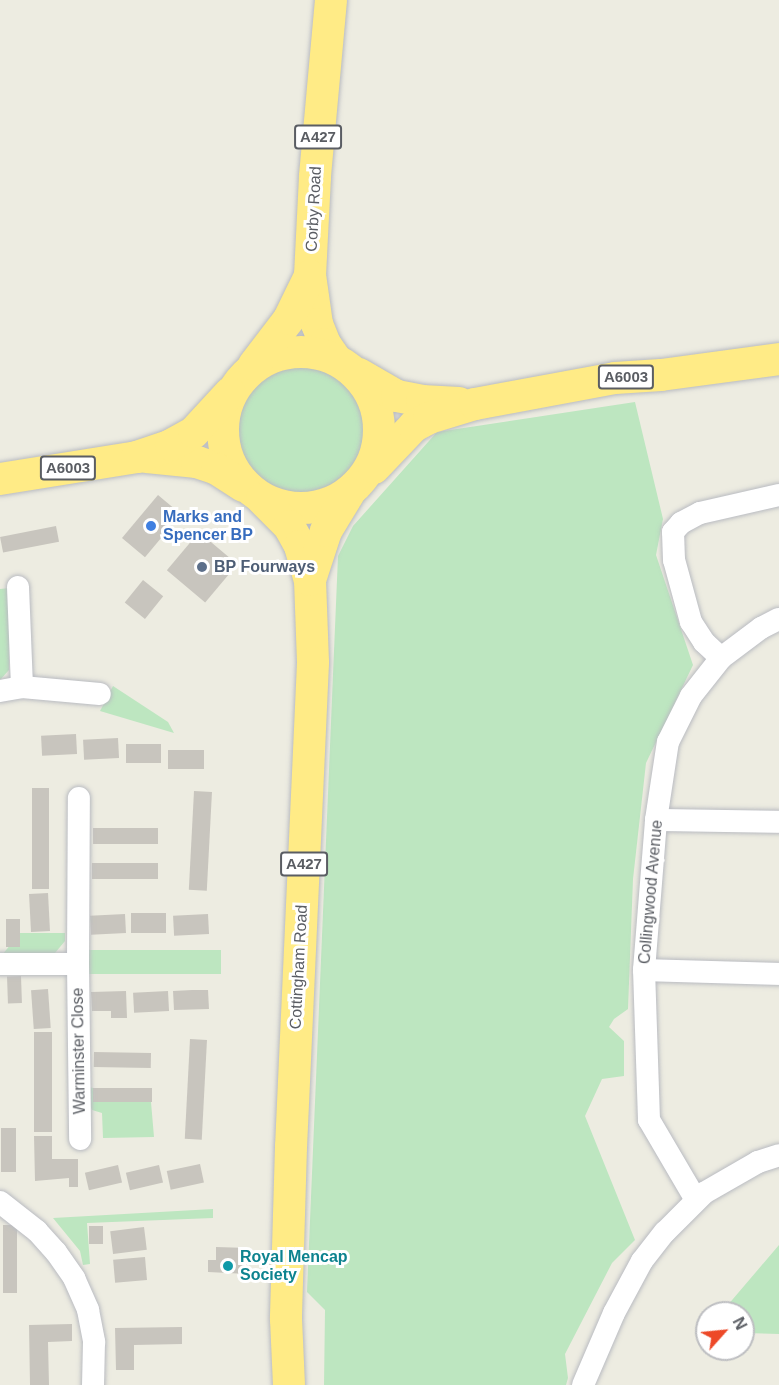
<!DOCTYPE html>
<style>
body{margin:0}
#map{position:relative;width:779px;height:1385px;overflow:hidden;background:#edece1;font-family:Arial,sans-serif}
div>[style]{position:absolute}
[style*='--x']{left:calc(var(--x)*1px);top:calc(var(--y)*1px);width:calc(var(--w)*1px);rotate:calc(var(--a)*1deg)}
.green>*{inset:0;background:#bde6c0;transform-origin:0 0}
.round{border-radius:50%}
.building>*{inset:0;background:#c8c5be;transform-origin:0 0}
.roads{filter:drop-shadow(0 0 2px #b9bbc1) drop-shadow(0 0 2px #b9bbc1)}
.minor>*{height:22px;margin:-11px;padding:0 11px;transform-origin:11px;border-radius:11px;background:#fff}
.highway>*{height:32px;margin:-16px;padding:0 16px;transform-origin:16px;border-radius:16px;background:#ffeb86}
.highway>.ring{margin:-16px;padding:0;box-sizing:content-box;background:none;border:32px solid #ffeb86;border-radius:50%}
.dots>*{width:16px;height:16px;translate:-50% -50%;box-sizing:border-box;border:3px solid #fff;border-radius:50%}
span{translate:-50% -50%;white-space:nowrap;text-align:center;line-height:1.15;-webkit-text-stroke:6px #fff;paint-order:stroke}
.shield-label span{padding:2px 4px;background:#fff;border:2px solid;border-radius:4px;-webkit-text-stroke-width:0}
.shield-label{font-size:15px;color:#5a5d63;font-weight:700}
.street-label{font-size:16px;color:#5a5d63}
.shop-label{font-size:16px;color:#366cbe;font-weight:700}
.left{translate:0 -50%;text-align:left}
.service-label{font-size:16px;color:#4e5e75;font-weight:700}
.culture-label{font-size:16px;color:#0d838f;font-weight:700}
.north{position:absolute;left:695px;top:1301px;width:60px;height:60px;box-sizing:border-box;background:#fff;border:2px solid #bdbec1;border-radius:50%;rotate:63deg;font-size:16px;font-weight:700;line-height:24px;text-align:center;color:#5a5d63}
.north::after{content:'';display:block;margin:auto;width:21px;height:27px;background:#ed4928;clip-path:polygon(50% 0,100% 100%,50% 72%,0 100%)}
</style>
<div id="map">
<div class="green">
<i class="round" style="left:235px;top:363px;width:134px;height:134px"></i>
<i style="clip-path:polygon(635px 402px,663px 519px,656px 555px,693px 665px,646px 763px,633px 879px,628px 1009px,614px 1019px,609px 1027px,624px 1041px,624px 1076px,602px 1079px,585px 1116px,635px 1240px,612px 1263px,565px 1354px,568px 1378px,566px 1385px,324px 1385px,325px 1310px,307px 1292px,338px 556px,353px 526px,437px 432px)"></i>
<i style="clip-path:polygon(10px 588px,9px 670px,0 680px,0 589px)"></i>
<i style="clip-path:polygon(113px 686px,168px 722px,174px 733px,100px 711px)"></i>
<i style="clip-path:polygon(20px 933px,65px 933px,65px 941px,55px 953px,2px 955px)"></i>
<i style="left:89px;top:950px;width:132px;height:24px"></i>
<i style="clip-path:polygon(89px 1087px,93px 1088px,94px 1102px,151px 1102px,154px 1137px,103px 1138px,102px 1113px,92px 1110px,90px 1106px)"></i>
<i style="clip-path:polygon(213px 1209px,213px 1218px,87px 1223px,90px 1264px,83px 1265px,80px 1251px,53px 1218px)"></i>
<i style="clip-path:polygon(779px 1245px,779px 1334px,743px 1333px,743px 1313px,721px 1313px)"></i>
</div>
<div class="building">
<i style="left:158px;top:495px;width:30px;height:56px;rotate:40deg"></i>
<i style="left:56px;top:526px;width:16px;height:57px;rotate:79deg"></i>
<i style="left:199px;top:532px;width:50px;height:50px;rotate:40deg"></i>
<i style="left:143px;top:580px;width:26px;height:29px;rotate:39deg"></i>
<i style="left:76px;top:734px;width:20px;height:35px;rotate:87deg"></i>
<i style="left:118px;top:738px;width:20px;height:35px;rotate:87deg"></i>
<i style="left:161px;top:744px;width:19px;height:35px;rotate:90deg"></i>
<i style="left:204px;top:750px;width:19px;height:36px;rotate:90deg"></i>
<i style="left:32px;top:788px;width:17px;height:101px"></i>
<i style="left:194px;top:791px;width:18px;height:99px;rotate:3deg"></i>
<i style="left:158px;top:828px;width:16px;height:65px;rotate:90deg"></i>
<i style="left:92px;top:863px;width:66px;height:16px"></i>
<i style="left:48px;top:893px;width:38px;height:19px;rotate:87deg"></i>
<i style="left:166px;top:913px;width:20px;height:35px;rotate:90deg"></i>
<i style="left:125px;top:914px;width:19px;height:35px;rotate:87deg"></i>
<i style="left:208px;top:914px;width:20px;height:35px;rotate:87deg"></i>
<i style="left:6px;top:919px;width:14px;height:28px"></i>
<i style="left:21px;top:976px;width:27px;height:14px;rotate:88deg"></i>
<i style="left:48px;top:989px;width:39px;height:17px;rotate:86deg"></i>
<i style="clip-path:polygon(192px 990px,208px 990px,209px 1009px,174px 1010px,173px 991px)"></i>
<i style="clip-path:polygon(126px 991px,127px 1018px,111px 1018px,111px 1011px,92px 1011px,91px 992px)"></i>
<i style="left:168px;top:991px;width:20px;height:35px;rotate:87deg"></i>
<i style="left:34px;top:1032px;width:18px;height:100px"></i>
<i style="left:190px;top:1039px;width:17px;height:100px;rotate:3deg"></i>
<i style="left:94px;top:1052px;width:57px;height:15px;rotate:1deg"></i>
<i style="left:93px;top:1088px;width:59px;height:14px"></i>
<i style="left:1px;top:1128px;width:15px;height:44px"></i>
<i style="clip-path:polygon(34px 1136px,52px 1136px,52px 1159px,78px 1159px,78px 1187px,69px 1187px,69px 1178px,35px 1181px)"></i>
<i style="left:200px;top:1164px;width:19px;height:34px;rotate:78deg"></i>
<i style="left:118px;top:1165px;width:18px;height:34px;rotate:77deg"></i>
<i style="left:159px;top:1165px;width:18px;height:34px;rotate:77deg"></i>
<i style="left:3px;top:1225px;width:14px;height:68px"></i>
<i style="left:89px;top:1226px;width:14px;height:18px"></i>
<i style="left:144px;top:1227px;width:23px;height:34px;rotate:83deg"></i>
<i style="clip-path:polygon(216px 1247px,248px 1248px,248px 1274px,208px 1272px,208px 1260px,216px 1260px)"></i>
<i style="left:145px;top:1257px;width:23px;height:32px;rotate:85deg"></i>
<i style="clip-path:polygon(72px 1324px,72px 1341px,48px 1342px,49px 1385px,30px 1385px,29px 1325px)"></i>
<i style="clip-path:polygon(182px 1327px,182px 1344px,134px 1345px,134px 1370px,116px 1370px,115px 1328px)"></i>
</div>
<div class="roads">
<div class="minor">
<i style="--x:18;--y:587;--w:100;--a:87.7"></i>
<i style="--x:721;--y:658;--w:23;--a:-137"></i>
<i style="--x:704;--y:642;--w:24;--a:-123"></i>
<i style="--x:691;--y:622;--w:64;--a:-105.3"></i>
<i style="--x:674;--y:560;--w:28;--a:-92"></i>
<i style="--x:673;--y:532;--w:12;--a:-48"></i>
<i style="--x:681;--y:523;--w:21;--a:-28"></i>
<i style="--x:700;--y:513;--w:81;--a:-12.8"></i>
<i style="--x:0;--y:691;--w:22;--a:-10"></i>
<i style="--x:22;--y:687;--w:78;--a:5.1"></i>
<i style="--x:656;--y:820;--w:123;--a:0.9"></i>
<i style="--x:0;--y:964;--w:78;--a:0"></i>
<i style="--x:78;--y:964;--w:175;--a:89.3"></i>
<i style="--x:78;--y:964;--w:166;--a:-89.7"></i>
<i style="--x:644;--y:970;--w:135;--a:1.7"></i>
<i style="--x:696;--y:1200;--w:93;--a:-120.4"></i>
<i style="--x:649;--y:1120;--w:150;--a:-91.9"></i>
<i style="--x:644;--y:970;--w:150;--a:-85.4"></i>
<i style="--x:656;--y:820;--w:79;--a:-81.3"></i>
<i style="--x:668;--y:742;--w:51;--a:-63.4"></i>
<i style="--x:691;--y:696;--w:48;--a:-51.7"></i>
<i style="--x:721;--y:658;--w:50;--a:-36.9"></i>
<i style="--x:761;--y:628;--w:20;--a:-27"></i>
<i style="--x:0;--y:1202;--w:47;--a:38.1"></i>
<i style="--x:37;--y:1231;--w:28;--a:48"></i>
<i style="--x:56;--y:1252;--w:32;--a:55"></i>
<i style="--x:74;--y:1278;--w:35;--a:66"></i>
<i style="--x:88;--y:1310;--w:33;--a:79"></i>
<i style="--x:94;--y:1342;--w:43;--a:91.3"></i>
<i style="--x:583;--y:1385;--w:78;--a:-66.7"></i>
<i style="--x:614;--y:1313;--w:59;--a:-61.7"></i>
<i style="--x:642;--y:1261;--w:37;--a:-52"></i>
<i style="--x:665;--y:1232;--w:55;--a:-45"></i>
<i style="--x:704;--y:1193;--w:62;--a:-29.9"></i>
<i style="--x:758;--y:1162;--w:22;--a:-18"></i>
</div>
<div class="highway">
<i style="--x:331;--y:0;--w:178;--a:95.2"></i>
<i style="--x:315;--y:177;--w:98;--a:92.9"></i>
<i style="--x:310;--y:275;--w:49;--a:81.9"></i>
<i style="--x:317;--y:324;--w:22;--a:68"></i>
<i style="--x:325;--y:344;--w:19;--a:55"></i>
<i class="ring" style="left:223px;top:352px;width:124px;height:124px"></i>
<i style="--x:254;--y:365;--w:58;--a:-52.7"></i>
<i style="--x:289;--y:319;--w:48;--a:-64"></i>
<i style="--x:359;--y:374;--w:44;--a:30.1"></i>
<i style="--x:397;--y:396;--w:25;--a:11"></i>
<i style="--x:422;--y:401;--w:37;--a:3"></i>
<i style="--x:147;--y:457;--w:50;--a:5.7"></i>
<i style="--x:197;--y:462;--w:21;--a:19"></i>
<i style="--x:217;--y:469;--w:31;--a:33"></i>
<i style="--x:374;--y:468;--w:58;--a:-46.4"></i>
<i style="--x:414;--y:426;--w:17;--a:-28"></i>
<i style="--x:429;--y:418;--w:48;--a:-16.9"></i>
<i style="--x:475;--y:404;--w:142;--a:-10.5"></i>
<i style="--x:615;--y:378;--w:46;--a:-3.7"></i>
<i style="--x:661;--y:375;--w:119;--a:-7.7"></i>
<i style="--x:0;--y:479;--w:139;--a:-9.1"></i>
<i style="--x:137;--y:457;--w:36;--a:-19"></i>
<i style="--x:171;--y:445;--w:26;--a:-29"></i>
<i style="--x:194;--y:432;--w:53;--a:-47.3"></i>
<i style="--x:262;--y:499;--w:38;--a:45"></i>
<i style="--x:289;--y:526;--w:23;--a:61"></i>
<i style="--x:300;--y:546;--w:35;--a:74"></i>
<i style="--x:310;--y:580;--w:83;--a:87.9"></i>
<i style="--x:313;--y:663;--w:484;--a:92.6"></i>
<i style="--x:291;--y:1147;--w:172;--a:91.7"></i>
<i style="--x:286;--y:1319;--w:66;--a:87.4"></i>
<i style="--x:310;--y:580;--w:52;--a:-71.9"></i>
<i style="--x:326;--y:531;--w:44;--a:-58.8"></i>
</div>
</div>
<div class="dots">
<i style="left:151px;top:526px;background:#3f7fe0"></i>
<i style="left:202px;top:567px;background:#5c6f8a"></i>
<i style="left:228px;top:1266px;background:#0f9aa8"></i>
</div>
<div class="shield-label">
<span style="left:318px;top:137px">A427</span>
<span style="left:626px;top:377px">A6003</span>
<span style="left:68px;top:468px">A6003</span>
<span style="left:304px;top:864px">A427</span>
</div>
<div class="street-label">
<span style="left:314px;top:209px;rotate:-87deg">Corby Road</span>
<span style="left:651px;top:892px;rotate:-85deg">Collingwood Avenue</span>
<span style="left:299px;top:967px;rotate:-87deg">Cottingham Road</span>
<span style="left:79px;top:1051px;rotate:-91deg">Warminster Close</span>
</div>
<div class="shop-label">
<span class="left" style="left:163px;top:526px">Marks and<br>Spencer BP</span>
</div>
<div class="service-label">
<span class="left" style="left:214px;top:567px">BP Fourways</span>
</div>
<div class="culture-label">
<span class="left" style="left:240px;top:1266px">Royal Mencap<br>Society</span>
</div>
<div class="north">N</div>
</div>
